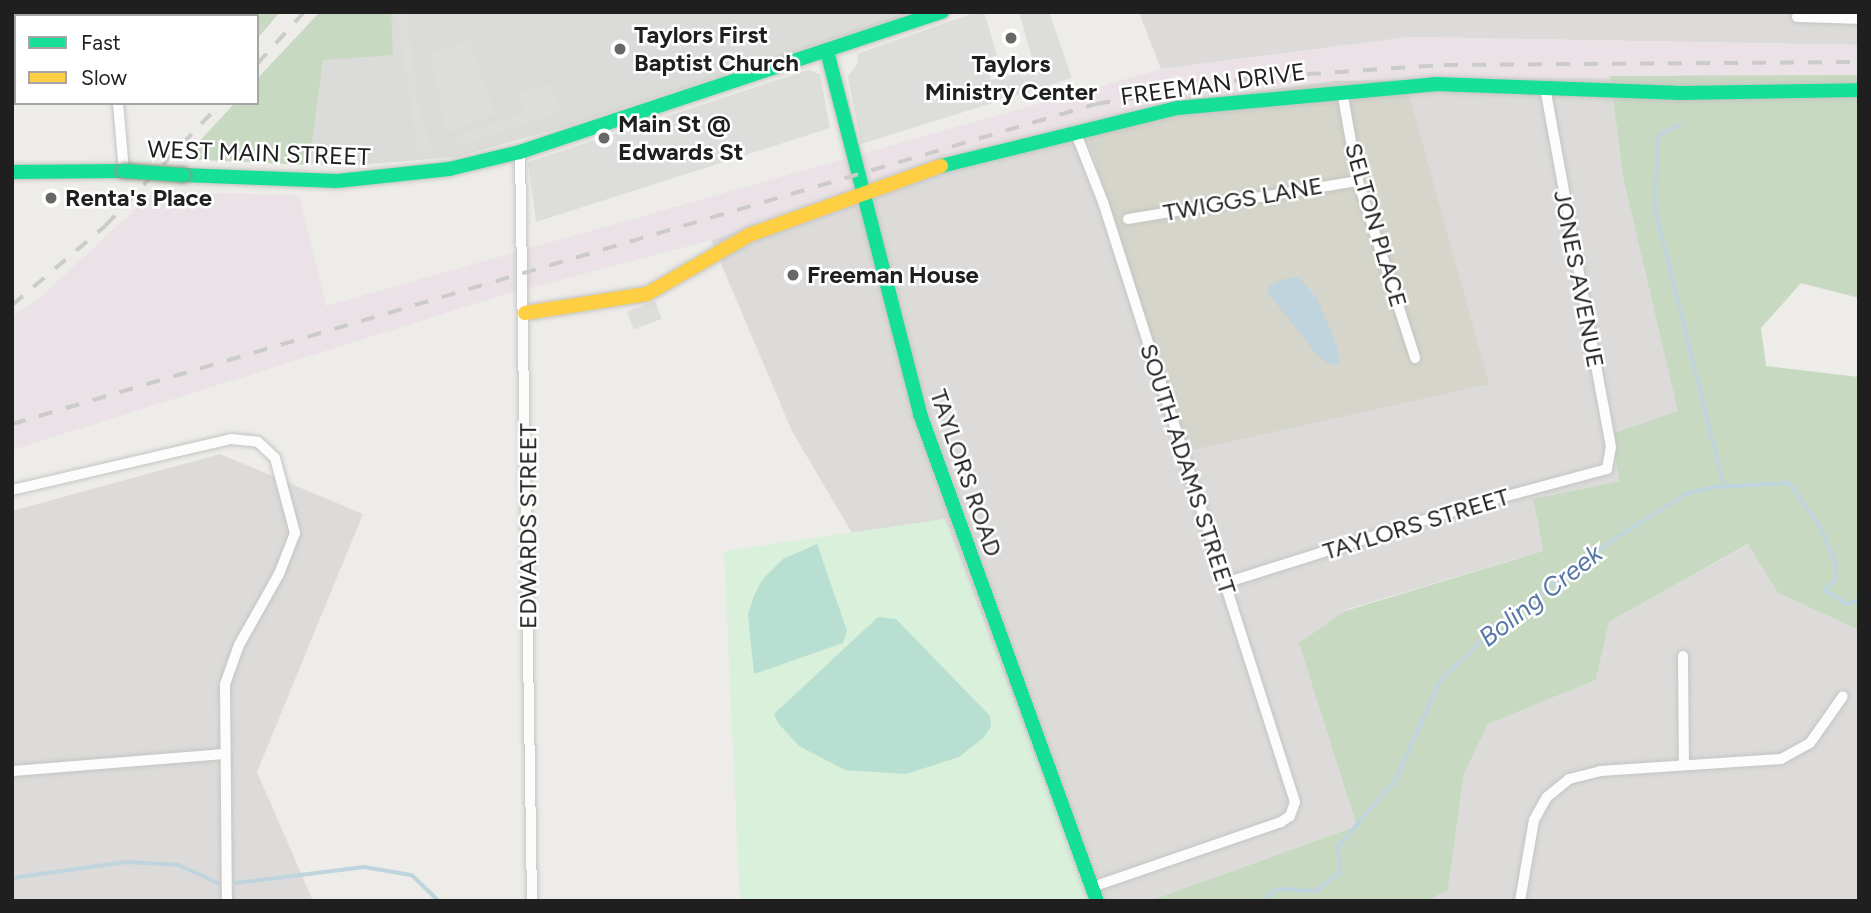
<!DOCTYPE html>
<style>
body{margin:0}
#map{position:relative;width:1871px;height:913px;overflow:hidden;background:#edece9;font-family:Figtree,sans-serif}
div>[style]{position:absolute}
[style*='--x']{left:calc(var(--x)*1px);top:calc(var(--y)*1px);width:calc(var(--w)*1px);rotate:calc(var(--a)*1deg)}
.residential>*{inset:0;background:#dcdbda}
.industrial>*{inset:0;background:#eae2e6}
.religious>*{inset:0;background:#dbdbda}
.construction>*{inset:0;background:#d5d5cb}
.forest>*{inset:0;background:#c7d9c1}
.park>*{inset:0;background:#d9f0db}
.pitch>*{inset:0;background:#b8dfd2}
.parking>*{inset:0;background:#dddddc;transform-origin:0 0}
.water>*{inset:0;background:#c0d4dd}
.stream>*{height:3.5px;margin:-1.75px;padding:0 1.75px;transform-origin:1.75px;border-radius:1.75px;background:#c0d4dd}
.roads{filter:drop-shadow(0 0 2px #c4c4c2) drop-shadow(0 0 2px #c4c4c2)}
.street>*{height:10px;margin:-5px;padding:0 5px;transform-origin:5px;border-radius:5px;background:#fcfcfc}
.fast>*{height:14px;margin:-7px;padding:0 7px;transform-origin:7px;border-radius:7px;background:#16e098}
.slow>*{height:14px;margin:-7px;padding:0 7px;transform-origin:7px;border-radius:7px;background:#ffcf43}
.rail>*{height:3.5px;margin-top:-1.75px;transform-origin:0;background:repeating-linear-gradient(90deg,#cbcbca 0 14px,transparent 0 28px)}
.bridges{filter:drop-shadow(0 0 2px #929583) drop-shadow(0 0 2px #929583)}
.fast-bridge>*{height:14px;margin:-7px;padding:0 7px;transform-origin:7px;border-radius:7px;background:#16e098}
.dots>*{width:19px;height:19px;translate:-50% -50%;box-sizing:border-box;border:4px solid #fff;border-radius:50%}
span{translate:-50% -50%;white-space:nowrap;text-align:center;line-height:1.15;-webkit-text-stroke:5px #fff;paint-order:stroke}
.poi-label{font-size:24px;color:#1f1f1f;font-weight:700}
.left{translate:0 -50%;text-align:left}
.street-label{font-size:24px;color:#1f1f1f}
.water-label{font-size:26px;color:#5676a5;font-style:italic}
.frame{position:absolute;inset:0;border:14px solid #1f1f1f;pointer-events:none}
.legend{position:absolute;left:14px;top:14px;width:245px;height:91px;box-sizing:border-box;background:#fff;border:2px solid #a5a5a5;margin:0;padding:9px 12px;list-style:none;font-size:21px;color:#1f1f1f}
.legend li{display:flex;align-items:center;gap:14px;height:35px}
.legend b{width:35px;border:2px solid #a5a5a5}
</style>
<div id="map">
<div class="residential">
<i style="clip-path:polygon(1139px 12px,1859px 12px,1859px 45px,1410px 37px,1161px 69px)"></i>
<i style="clip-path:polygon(1610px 76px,1623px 177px,1679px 411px,1611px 434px,1619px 481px,1533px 499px,1543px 551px,1345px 610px,1357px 826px,1149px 901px,1090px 901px,945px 519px,852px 533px,792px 431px,711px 240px,854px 190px,1084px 127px,1126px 262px,1405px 80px)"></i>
<i style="clip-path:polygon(220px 454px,363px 514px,257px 772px,313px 901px,12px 901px,12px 511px)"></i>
<i style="clip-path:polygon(1749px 544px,1778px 593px,1859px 630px,1859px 901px,1427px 901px,1448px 890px,1464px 774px,1488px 724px,1596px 680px,1609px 622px)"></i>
</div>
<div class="industrial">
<i style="clip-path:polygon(1410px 37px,1859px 45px,1859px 75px,1335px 81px,1199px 99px,854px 190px,712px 240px,503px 295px,12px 450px,12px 316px,36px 301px,154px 192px,299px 195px,326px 306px,1161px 69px)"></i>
</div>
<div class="religious">
<i style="clip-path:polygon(320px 12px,916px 12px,571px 125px,457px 157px,343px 166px,183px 159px,235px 103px,257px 103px,257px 79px)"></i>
</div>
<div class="construction">
<i style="clip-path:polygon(1405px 80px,1489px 384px,1188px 451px,1084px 127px,1199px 99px,1335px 81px)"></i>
</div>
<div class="forest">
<i style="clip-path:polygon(196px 12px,280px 12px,257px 39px,257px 16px)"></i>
<i style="clip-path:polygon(320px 12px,391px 12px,393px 55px,323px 60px,309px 165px,183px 159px,235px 103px,257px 103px,257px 79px)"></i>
<i style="clip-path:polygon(1859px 75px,1859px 298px,1801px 283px,1761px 328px,1766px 366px,1859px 377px,1859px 630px,1778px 593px,1748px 544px,1609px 622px,1596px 680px,1488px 724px,1464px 774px,1448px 890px,1427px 901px,1149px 901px,1357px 826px,1299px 643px,1345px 611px,1543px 551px,1533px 499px,1619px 481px,1611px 434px,1678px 411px,1623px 177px,1610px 76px)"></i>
</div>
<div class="park">
<i style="clip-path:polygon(945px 519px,1090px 901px,740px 901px,724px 551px)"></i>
</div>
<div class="pitch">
<i style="clip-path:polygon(817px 544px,847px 631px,843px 643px,754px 674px,748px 615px,754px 596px,762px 580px,783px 559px)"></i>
<i style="clip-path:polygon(878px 617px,896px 619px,990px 716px,991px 727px,983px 738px,959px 757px,906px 774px,845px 770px,799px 746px,778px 723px,774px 714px)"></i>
</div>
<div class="parking">
<i style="clip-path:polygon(396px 12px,407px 12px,418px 103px,431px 148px,418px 151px)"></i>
<i style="clip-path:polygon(977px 12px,984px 12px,997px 55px,986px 59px,991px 80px,1035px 69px,1019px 12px,1049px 12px,1072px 78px,861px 144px,848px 77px,858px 62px,857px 54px)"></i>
<i style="clip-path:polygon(470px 40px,495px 114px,446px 133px,431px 53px)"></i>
<i style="clip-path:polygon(808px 70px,820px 74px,830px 128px,536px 222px,528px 162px)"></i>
<i style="clip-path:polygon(551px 84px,561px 111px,458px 146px,455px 137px,526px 113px,520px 94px)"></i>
<i style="left:655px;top:301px;width:19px;height:30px;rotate:69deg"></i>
</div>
<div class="water">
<i style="clip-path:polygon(1287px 278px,1299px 278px,1317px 298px,1338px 349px,1339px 364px,1327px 363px,1318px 356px,1268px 293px,1269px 286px)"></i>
</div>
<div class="stream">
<i style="--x:1680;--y:125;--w:24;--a:152"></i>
<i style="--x:1659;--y:136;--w:71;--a:93.2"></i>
<i style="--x:1655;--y:207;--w:287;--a:76.1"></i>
<i style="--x:12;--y:878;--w:115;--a:-8"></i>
<i style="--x:126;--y:862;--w:53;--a:3.2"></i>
<i style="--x:179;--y:865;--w:43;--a:24.8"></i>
<i style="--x:236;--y:883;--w:129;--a:-7.1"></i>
<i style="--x:364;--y:867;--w:49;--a:9.5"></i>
<i style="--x:412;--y:875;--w:37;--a:44"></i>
<i style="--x:1261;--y:901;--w:21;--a:-35"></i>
<i style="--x:1278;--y:889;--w:39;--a:3"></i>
<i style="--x:1317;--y:891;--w:29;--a:-38"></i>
<i style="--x:1340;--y:873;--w:26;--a:-94"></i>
<i style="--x:1338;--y:847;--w:87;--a:-49.2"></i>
<i style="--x:1395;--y:781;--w:110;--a:-65.8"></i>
<i style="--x:1440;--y:681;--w:81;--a:-43.5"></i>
<i style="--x:1499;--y:625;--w:144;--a:-36.8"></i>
<i style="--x:1614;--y:539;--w:87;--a:-31.9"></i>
<i style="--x:1688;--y:493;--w:27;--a:-13"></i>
<i style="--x:1714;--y:487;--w:75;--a:-3.1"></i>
<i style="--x:1789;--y:483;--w:51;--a:53.8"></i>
<i style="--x:1819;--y:524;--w:43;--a:66.4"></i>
<i style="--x:1836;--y:563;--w:17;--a:90"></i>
<i style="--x:1836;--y:580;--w:15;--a:138"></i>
<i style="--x:1825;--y:590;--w:26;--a:32"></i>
<i style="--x:1847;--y:604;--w:13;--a:-18"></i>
</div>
<div class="roads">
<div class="street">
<i style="--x:101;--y:12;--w:4;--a:76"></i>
<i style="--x:1797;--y:17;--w:62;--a:1.8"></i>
<i style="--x:1342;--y:91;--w:91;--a:79.9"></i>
<i style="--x:1358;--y:181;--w:186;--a:72.1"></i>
<i style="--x:118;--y:103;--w:68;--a:85"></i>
<i style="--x:1075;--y:131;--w:76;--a:68.5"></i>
<i style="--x:1103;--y:202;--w:630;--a:72.26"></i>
<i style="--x:1295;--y:802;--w:15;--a:110"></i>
<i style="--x:1290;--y:816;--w:11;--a:146"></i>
<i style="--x:1281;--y:822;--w:200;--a:161"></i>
<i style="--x:520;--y:152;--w:749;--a:89.08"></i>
<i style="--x:1128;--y:219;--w:233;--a:-9.4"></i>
<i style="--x:12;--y:490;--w:225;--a:-13.1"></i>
<i style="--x:231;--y:439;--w:27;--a:6"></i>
<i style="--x:258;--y:442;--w:23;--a:43"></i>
<i style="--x:275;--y:458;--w:78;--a:75.1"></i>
<i style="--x:295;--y:533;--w:44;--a:111.3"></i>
<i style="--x:279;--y:574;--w:81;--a:119.4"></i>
<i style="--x:239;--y:645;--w:41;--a:109.7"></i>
<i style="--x:225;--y:684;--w:217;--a:89.5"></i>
<i style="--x:1225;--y:583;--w:253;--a:-17.5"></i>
<i style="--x:1466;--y:507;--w:146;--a:-15.1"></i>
<i style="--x:1607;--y:469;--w:22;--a:-80"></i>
<i style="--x:1611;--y:447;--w:365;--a:-100.4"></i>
<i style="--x:1683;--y:656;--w:109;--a:89.5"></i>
<i style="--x:12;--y:771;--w:211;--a:-4.6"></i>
<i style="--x:1520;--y:901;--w:82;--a:-80.2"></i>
<i style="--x:1534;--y:820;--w:26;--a:-61"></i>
<i style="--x:1547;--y:797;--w:28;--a:-39"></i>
<i style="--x:1569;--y:779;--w:32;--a:-14"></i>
<i style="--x:1600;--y:771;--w:181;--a:-3.8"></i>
<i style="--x:1781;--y:759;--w:33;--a:-29"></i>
<i style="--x:1810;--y:743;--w:57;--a:-54.9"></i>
</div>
<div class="fast">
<i style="--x:827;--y:51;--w:375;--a:75.6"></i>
<i style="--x:920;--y:414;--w:518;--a:70.03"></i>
<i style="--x:941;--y:166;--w:244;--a:-13.8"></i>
<i style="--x:1178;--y:108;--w:258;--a:-5.3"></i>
<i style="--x:1435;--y:84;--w:241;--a:2.1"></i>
<i style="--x:1676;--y:93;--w:183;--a:-0.9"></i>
<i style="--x:12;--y:172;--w:112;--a:-0.5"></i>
<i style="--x:183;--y:175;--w:154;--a:2.2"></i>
<i style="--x:337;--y:181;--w:113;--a:-6.1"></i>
<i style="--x:449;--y:169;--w:73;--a:-13.5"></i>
<i style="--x:520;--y:152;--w:445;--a:-18.4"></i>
</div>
<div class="slow">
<i style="--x:525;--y:313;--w:123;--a:-8.9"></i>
<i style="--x:647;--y:294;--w:118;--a:-30"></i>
<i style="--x:749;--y:235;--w:204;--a:-19.8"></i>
</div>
</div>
<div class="rail">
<i style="--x:257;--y:64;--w:70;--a:-47.9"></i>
<i style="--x:12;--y:305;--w:122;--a:-40.3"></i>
<i style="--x:105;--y:226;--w:169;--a:-46.7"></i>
<i style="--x:12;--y:424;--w:1130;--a:-16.45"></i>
<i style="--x:1096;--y:104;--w:157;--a:-9.5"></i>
<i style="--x:1251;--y:78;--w:193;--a:-3.9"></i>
<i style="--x:1444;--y:65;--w:415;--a:-0.4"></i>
</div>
<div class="bridges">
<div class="fast-bridge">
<i style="--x:124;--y:171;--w:59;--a:3.9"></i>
</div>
</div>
<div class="dots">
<i style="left:1011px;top:38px;background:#676766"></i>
<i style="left:620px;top:49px;background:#676766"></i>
<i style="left:604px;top:138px;background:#676766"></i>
<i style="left:51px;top:198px;background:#676766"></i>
<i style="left:793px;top:275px;background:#676766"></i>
</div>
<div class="poi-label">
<span class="left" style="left:634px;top:49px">Taylors First<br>Baptist Church</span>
<span style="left:1011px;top:78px">Taylors<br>Ministry Center</span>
<span class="left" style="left:618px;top:138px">Main St @<br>Edwards St</span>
<span class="left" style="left:65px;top:198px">Renta's Place</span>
<span class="left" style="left:807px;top:275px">Freeman House</span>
</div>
<div class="street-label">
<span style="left:1213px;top:84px;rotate:-8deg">FREEMAN DRIVE</span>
<span style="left:259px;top:153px;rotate:2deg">WEST MAIN STREET</span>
<span style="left:1243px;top:199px;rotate:-10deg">TWIGGS LANE</span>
<span style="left:1376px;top:225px;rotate:74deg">SELTON PLACE</span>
<span style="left:1579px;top:279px;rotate:79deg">JONES AVENUE</span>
<span style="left:1188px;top:469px;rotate:72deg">SOUTH ADAMS STREET</span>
<span style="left:966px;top:473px;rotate:71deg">TAYLORS ROAD</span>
<span style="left:1416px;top:524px;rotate:-17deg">TAYLORS STREET</span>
<span style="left:528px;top:526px;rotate:-90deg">EDWARDS STREET</span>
</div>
<div class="water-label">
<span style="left:1541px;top:596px;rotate:-38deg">Boling Creek</span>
</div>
<div class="frame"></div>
<ul class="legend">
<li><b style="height:9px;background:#16e098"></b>Fast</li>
<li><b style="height:9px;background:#ffcf43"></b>Slow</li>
</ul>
</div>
